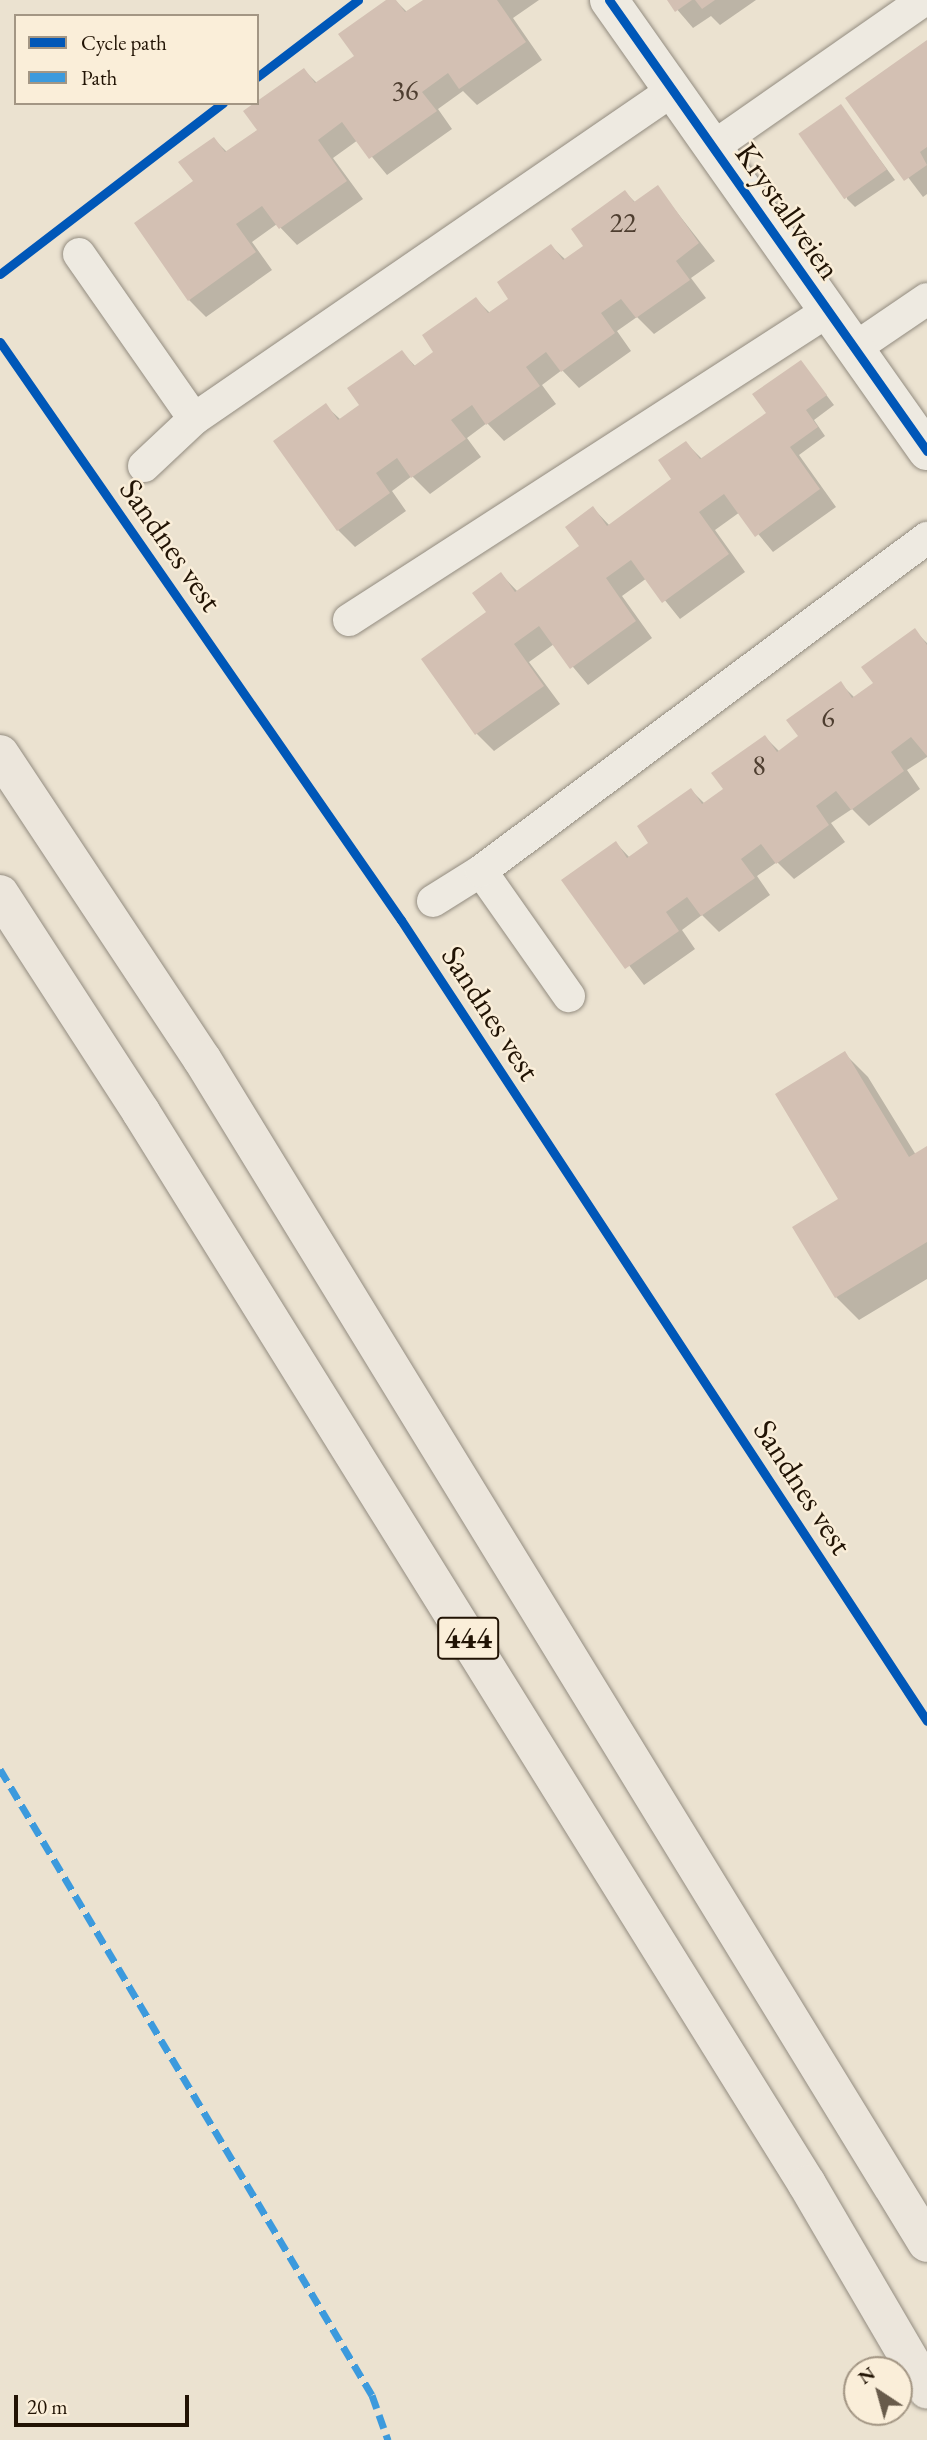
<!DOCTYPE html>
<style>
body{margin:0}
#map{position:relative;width:927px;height:2440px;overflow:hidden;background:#ebe2d0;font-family:"EB Garamond",serif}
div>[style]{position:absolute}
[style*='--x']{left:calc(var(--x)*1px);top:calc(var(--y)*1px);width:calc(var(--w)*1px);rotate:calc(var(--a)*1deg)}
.shadow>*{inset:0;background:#0003}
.building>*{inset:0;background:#d3c0b3;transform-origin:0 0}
.roads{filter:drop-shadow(0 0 2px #938c80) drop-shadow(0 0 2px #938c80)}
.service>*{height:32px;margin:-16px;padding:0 16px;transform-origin:16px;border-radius:16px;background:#eeeae1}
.minor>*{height:38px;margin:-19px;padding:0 19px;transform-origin:19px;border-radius:19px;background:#eeeae1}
.trunk>*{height:38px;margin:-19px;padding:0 19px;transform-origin:19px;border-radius:19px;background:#ece6dc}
.quiet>*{height:7px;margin-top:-3.5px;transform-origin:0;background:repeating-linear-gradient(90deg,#3c9add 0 14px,transparent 0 21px)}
.cycleway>*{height:9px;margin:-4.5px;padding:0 4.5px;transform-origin:4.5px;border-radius:4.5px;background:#0057b8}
span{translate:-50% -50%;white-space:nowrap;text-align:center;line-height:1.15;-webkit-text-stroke:5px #faeed9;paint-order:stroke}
.number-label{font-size:28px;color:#4e3e30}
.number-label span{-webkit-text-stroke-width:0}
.shield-label span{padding:2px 5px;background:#faeed9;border:2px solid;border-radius:5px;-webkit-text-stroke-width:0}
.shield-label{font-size:30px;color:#211304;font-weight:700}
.street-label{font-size:32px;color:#211304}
.legend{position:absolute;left:14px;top:14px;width:245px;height:91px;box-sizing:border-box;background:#faeed9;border:2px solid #a39684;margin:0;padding:9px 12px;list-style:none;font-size:21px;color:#211304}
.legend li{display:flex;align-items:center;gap:14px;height:35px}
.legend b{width:35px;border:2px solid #a39684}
.north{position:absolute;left:843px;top:2356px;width:70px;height:70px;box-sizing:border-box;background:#faeed9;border:2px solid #a39684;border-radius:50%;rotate:324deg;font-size:19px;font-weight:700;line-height:28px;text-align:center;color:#211304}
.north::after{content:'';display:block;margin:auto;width:24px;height:32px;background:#685b4b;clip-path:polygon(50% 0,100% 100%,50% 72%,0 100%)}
.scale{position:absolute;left:14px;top:2395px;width:175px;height:32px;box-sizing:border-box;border:4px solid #211304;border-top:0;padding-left:9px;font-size:21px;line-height:24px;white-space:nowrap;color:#211304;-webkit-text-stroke:5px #faeed9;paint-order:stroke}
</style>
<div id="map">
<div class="shadow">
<i style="clip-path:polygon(389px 0,395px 0,408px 13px,426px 0,539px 0,513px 18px,542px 60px,477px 105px,463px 91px,438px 109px,452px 129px,387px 175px,358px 140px,333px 158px,363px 199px,297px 245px,277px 224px,252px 242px,272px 270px,206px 317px,189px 300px,195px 182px,214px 139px,227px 152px,259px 130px,304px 70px,317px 83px,356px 56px)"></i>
<i style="clip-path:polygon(669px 0,756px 0,720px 25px,711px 16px,693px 28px)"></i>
<i style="clip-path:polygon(927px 42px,927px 194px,923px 197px,848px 98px)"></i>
<i style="clip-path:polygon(841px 107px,895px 180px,855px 207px,847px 199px)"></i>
<i style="clip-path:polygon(658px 188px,715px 261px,691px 278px,706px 298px,654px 334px,637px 317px,617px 331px,631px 351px,579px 388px,562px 370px,542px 385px,556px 404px,504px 441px,487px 423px,467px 438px,481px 457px,430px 494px,412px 476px,392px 491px,406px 511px,355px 547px,338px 530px,326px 406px,341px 420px,362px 405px,402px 352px,416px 367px,436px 352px,476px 299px,491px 314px,511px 299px,551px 246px,566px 260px,586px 246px,625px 192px,636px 203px)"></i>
<i style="clip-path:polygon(801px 362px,834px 405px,814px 420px,825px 436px,799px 455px,836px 507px,773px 552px,740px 512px,715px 530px,745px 572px,680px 619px,647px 578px,622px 596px,652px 638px,588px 685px,554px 644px,529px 662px,560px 704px,494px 751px,477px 734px,488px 612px,501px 574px,518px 592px,581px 547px,593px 508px,610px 526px,674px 480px,686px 443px,703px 460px,768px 414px)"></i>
<i style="clip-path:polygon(915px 631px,927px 643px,927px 757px,907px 770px,920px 789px,869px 826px,852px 809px,831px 823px,845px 842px,794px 879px,777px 862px,757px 876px,770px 895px,719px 932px,702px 915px,682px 930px,695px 949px,644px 985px,564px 880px,616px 843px,630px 858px,651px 843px,691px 790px,705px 804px,725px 789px,765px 737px,780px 752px,801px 737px,841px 684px,855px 698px,875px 684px)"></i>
<i style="clip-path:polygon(845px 1054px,868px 1077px,916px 1155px,927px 1148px,927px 1279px,859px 1320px,836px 1297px)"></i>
</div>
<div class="building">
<i style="clip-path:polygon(386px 0,396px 0,405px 12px,423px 0,497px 0,526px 42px,459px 89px,448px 73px,422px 92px,437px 111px,369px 159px,342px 122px,318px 140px,347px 181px,279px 229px,262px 206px,236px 224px,256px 252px,188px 301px,134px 223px,193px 181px,178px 162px,214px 137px,225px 152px,257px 130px,243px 111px,304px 68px,315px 83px,354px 56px,338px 34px)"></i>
<i style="clip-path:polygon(667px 0,692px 0,675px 12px)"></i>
<i style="clip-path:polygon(695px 0,715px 0,702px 9px)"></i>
<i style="clip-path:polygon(927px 40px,927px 147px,920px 152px,927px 165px,904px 181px,845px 98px)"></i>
<i style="left:841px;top:104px;width:80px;height:52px;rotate:55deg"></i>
<i style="clip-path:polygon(658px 185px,699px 243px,676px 261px,690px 280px,636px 318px,621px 299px,601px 313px,615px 333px,561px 372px,546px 352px,526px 367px,540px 386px,486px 425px,472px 405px,451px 420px,466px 439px,411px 478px,397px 458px,376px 473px,390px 493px,337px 531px,273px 441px,326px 403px,338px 420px,359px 405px,347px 388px,402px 350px,414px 366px,433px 352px,422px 335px,476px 297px,488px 313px,508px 299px,497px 282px,551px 244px,563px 260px,583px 246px,571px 229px,625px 190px,634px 202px)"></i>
<i style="clip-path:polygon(801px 360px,827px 395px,806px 410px,818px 427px,790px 447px,820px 489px,755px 537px,724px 494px,699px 512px,729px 554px,662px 603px,631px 560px,606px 578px,636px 621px,570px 669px,539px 626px,514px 644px,544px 686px,475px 735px,421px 659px,486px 612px,472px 593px,501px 572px,515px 592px,579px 546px,565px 527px,593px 506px,607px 526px,671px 479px,658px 460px,686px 441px,700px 459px,766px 413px,752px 394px)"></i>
<i style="clip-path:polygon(915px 628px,927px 645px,927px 756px,911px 737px,891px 752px,904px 771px,851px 810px,836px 791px,816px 806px,829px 825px,776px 864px,761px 844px,741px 859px,755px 878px,701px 916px,687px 897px,666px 912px,679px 931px,625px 969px,561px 880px,616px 841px,627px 858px,648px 843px,637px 826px,691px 788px,702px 804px,723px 789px,711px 773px,765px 735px,777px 752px,798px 736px,786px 720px,841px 681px,852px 698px,873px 683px,861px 667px)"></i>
<i style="clip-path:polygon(845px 1051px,909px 1157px,927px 1146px,927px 1242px,835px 1298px,792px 1227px,838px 1199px,775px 1094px)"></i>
</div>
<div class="roads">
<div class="service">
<i style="--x:713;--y:147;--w:257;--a:-34.9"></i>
<i style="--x:79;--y:254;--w:201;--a:55.1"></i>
<i style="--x:855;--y:348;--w:87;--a:-34.2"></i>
<i style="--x:144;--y:466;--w:69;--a:-43.2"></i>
<i style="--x:194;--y:419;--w:581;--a:-34.48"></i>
<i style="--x:349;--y:620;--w:570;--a:-32.83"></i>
<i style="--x:481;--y:871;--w:153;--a:54.9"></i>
<i style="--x:433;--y:901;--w:57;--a:-32"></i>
<i style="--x:481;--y:871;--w:557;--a:-36.75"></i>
</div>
<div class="minor">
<i style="--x:609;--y:0;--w:552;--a:54.81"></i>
</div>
<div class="trunk">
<i style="--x:0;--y:754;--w:366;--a:56.5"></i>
<i style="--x:202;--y:1059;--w:1388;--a:58.52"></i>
<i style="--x:0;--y:894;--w:260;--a:57.1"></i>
<i style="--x:141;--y:1112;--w:1262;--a:58.15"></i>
<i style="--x:807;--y:2184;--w:238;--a:59.7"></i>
</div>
</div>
<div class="quiet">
<i style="--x:0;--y:1769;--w:728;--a:59.28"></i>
<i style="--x:372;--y:2395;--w:48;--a:70.4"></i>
</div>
<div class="cycleway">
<i style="--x:609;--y:0;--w:552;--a:54.81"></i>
<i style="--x:257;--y:77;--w:127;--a:-37.3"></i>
<i style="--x:0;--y:274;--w:281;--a:-37.5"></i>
<i style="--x:0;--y:342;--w:703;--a:55.25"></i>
<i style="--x:401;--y:920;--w:958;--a:56.71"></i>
</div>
<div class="number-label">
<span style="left:405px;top:90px">36</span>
<span style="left:623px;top:222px">22</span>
<span style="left:828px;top:717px">6</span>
<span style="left:759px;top:765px">8</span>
</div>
<div class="shield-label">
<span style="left:468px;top:1638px">444</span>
</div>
<div class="street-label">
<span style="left:788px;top:211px;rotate:55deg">Krystallveien</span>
<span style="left:171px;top:545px;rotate:55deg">Sandnes vest</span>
<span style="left:491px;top:1013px;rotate:57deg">Sandnes vest</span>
<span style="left:803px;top:1487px;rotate:57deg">Sandnes vest</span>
</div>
<ul class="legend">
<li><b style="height:9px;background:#0057b8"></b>Cycle path</li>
<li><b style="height:9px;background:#3c9add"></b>Path</li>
</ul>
<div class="north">N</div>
<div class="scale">20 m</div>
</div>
